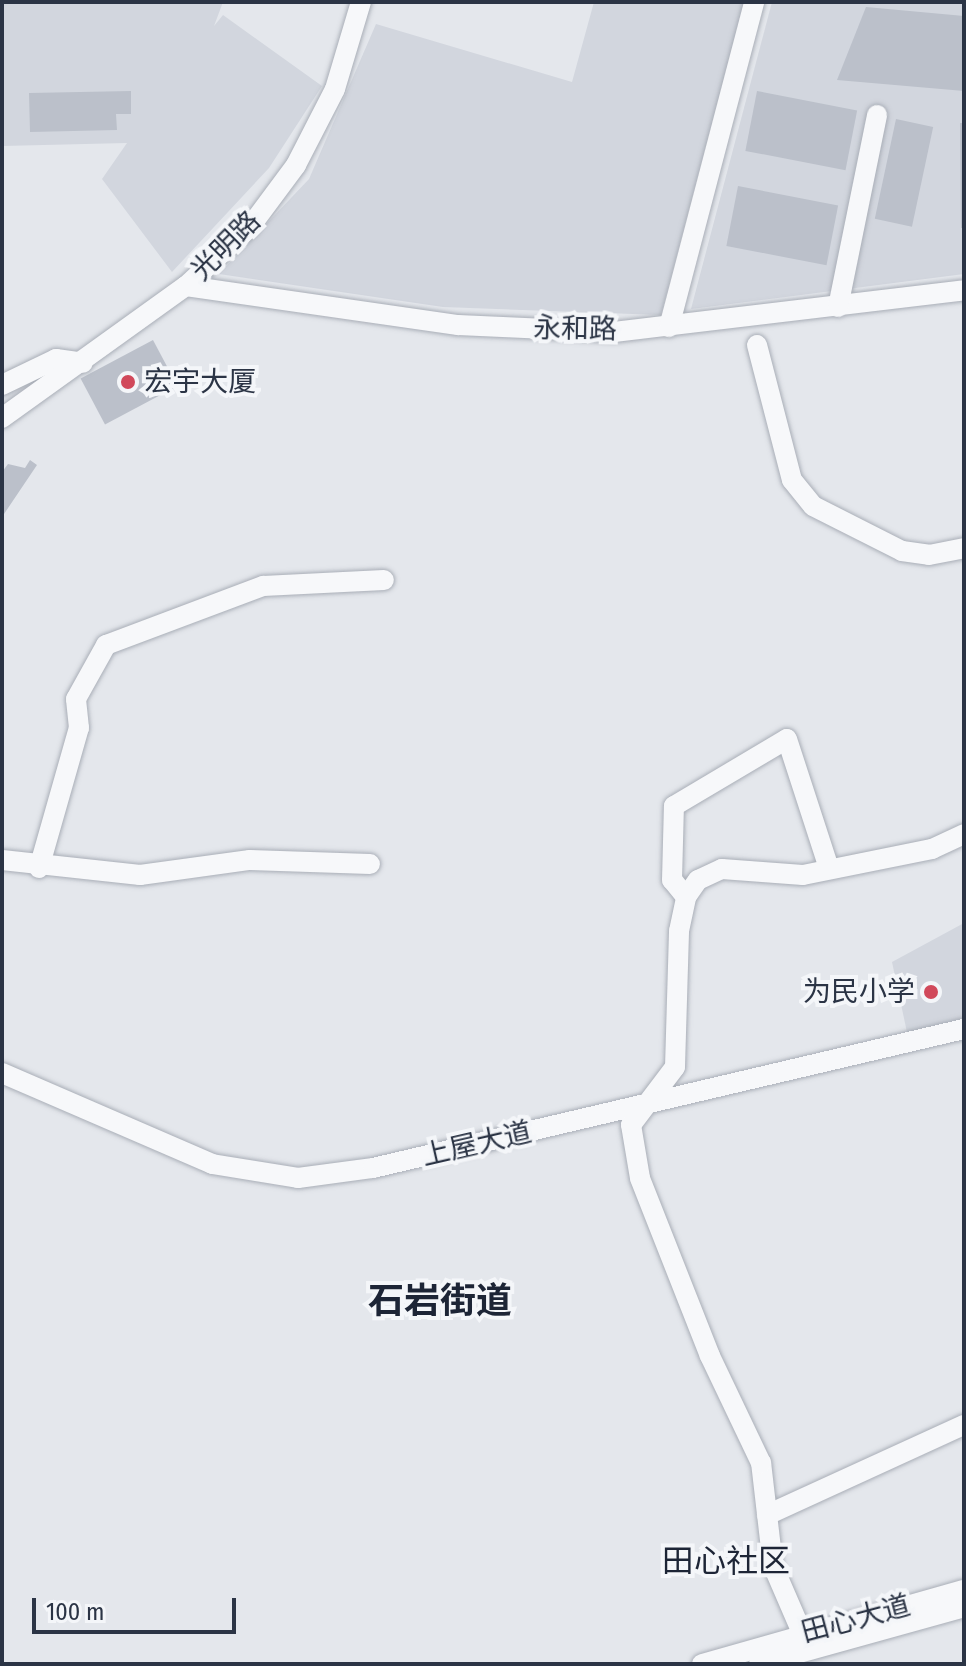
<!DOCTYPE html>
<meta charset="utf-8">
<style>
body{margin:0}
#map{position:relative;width:966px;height:1666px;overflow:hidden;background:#e4e7ec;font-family:"Fira Sans Condensed","Noto Sans SC",sans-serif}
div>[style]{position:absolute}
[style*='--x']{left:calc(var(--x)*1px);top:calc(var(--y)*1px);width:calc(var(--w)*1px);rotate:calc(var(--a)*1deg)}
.built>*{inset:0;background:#d2d6de}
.building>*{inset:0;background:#bbc0ca;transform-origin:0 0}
.roads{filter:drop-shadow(0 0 2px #a9aeb7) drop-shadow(0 0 2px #a9aeb7)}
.minor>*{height:20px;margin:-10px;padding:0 10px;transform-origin:10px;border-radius:10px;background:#f7f8fa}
.dots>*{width:22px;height:22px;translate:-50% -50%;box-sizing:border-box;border:4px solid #f4f6f9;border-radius:50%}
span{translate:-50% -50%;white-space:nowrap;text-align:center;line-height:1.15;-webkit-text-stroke:8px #f4f6f9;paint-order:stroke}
.street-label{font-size:28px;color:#2b3445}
.poi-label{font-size:28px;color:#2b3445}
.left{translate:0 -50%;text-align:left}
.right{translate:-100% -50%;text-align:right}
.quarter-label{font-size:32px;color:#1d2536}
.district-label{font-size:36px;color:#1d2536;font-weight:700}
.frame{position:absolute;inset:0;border:4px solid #2b3445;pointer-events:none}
.scale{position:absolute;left:32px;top:1598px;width:204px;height:36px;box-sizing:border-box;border:4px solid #2b3445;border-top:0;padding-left:10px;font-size:24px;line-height:28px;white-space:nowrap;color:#2b3445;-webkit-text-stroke:6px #f4f6f9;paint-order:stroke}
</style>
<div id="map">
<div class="built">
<i style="clip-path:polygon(2px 2px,223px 2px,214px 26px,223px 15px,322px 86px,269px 168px,172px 272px,102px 179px,127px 143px,2px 146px)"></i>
<i style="clip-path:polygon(594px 2px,744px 2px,661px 315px,443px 307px,219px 274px,309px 179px,376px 24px,572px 82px)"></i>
<i style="clip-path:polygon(772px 2px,964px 2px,964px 274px,691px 309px)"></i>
<i style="clip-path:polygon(964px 923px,964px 1023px,908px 1037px,892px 962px)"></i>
</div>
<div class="building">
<i style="clip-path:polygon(866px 7px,964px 16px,964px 91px,837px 80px)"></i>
<i style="clip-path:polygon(131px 91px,131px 114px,116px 114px,117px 130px,30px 132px,29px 93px)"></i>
<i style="left:757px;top:91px;width:102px;height:61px;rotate:11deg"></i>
<i style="left:896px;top:119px;width:38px;height:102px;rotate:12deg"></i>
<i style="clip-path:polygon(960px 123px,964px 123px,964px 228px,961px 228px)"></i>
<i style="left:738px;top:186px;width:102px;height:61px;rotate:11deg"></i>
<i style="left:153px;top:340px;width:52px;height:82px;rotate:62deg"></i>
<i style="clip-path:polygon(30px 460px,37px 465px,2px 517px,2px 472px,8px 464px,25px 468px)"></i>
</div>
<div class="roads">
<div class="minor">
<i style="--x:186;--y:286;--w:275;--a:8.2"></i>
<i style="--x:458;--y:325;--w:156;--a:2.6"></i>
<i style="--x:614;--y:332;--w:353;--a:-6.8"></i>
<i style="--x:838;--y:307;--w:196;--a:-78.5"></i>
<i style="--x:669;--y:327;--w:336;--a:-75.3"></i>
<i style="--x:757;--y:345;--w:139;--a:75.5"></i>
<i style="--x:792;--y:480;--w:33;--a:51"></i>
<i style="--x:813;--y:506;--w:100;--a:26.8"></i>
<i style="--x:902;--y:551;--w:27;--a:8"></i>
<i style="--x:929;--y:555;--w:36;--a:-11"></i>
<i style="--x:2;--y:385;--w:60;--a:-25.7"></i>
<i style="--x:56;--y:359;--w:27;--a:8"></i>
<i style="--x:2;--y:418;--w:226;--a:-35.7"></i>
<i style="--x:186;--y:286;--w:87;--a:-42.7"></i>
<i style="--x:250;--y:227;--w:77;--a:-53.4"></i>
<i style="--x:296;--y:165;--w:85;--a:-62.8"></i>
<i style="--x:335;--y:89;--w:91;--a:-73.4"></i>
<i style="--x:2;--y:860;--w:139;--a:6.2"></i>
<i style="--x:140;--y:875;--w:111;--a:-7.8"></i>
<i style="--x:250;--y:860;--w:120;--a:1.9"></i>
<i style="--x:39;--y:868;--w:146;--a:-74.1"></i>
<i style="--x:79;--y:728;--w:29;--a:-96"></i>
<i style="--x:76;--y:699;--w:62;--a:-60.9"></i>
<i style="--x:106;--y:645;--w:168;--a:-20.6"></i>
<i style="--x:263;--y:586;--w:121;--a:-2.8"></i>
<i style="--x:686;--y:897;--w:22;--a:-129"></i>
<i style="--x:672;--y:880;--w:74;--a:-88.5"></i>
<i style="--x:674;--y:806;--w:131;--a:-30.7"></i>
<i style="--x:787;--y:739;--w:136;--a:72"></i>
<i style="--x:2;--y:1073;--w:229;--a:23.4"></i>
<i style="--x:212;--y:1164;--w:87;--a:9.2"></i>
<i style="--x:298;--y:1178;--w:76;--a:-7.6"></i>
<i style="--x:373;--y:1168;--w:607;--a:-13.24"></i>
<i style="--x:767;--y:1515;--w:217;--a:-24.6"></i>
<i style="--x:809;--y:1649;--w:90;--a:-113.4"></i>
<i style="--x:773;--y:1566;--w:104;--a:-96.6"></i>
<i style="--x:761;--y:1463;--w:119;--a:-115.5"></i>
<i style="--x:710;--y:1356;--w:191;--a:-111.5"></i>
<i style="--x:640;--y:1178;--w:54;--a:-99.6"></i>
<i style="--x:631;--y:1125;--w:73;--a:-52.8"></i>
<i style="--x:675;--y:1067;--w:136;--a:-88.3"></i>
<i style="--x:679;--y:931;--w:35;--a:-78"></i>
<i style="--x:686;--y:897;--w:21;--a:-55"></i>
<i style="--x:698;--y:880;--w:26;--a:-25"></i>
<i style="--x:722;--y:869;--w:81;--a:4.2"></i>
<i style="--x:803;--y:875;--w:132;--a:-11.4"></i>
<i style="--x:932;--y:849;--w:35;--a:-25"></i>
<i style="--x:702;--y:1664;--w:272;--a:-15.8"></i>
<i style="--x:759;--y:1664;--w:213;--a:-15.5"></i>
</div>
</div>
<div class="dots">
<i style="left:128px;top:382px;background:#d1495b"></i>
<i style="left:931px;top:992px;background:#d1495b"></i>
</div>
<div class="street-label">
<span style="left:226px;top:246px;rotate:-45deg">光明路</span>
<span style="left:575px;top:329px;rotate:1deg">永和路</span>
<span style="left:477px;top:1144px;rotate:-13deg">上屋大道</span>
<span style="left:856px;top:1619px;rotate:-15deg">田心大道</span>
</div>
<div class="poi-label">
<span class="left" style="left:144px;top:382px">宏宇大厦</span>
<span class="right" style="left:915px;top:992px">为民小学</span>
</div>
<div class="quarter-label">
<span style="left:726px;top:1561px">田心社区</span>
</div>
<div class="district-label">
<span style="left:440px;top:1302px">石岩街道</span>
</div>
<div class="frame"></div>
<div class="scale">100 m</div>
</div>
